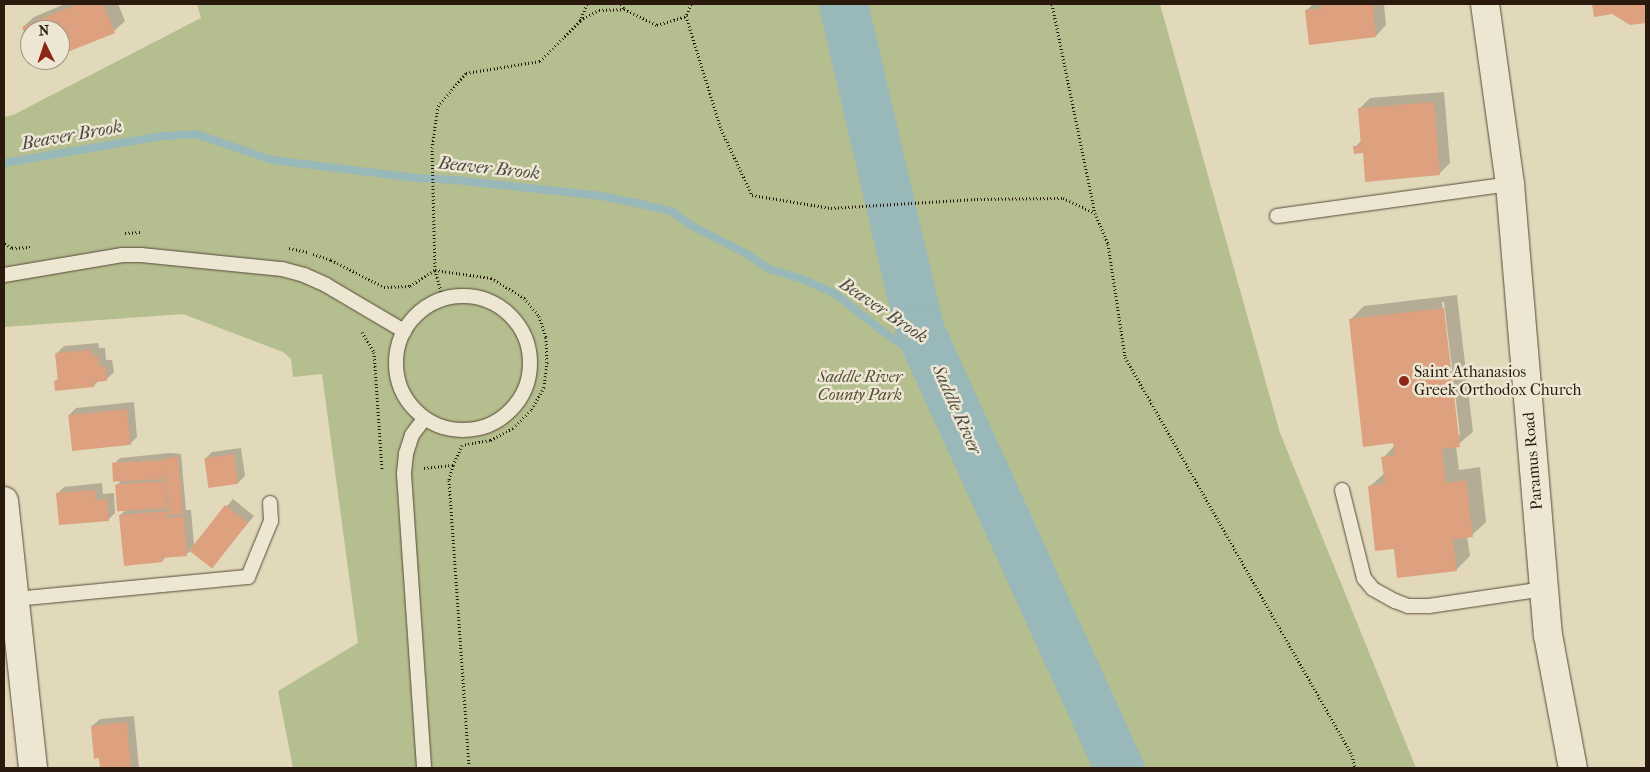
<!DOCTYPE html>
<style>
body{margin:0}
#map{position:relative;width:1650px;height:772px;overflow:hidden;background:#e2d8ba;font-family:"IM FELL French Canon",serif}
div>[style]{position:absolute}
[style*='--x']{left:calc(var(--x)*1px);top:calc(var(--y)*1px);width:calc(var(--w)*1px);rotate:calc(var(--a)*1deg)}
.green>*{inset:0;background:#b5be8e}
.shadow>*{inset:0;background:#0003}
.stream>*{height:8px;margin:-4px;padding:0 4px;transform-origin:4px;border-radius:4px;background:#98b8b9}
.river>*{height:49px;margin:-24.5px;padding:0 24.5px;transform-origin:24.5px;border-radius:24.5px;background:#98b8b9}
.building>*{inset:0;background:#dda17f;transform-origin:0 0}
.path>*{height:3px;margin-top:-1.5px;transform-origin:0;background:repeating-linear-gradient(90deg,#2a1a0e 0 1px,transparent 0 3.5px)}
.roads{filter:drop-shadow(0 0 1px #584a39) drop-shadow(0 0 1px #584a39)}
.service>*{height:14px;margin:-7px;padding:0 7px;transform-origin:7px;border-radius:7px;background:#ece6d2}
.service>.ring{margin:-7px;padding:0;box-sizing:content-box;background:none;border:14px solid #ece6d2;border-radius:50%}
.secondary>*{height:28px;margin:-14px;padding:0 14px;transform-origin:14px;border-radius:14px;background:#ece6d2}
.dots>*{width:14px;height:14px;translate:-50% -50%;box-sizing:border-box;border:2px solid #ece6d2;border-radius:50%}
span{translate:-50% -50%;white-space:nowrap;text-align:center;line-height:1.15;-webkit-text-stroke:5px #ece6d2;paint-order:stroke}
.poi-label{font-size:16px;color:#2a1a0e}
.left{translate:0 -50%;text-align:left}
.park-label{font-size:16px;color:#544b34;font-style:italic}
.street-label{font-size:16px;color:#2a1a0e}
.water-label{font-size:18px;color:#4b4941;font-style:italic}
.frame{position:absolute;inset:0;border:5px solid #2a1a0e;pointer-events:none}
.north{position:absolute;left:20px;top:20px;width:50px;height:50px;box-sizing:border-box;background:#ece6d2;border:1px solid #9e9484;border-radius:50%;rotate:356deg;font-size:14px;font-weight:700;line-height:20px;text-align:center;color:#2a1a0e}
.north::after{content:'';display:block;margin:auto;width:18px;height:22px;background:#8f2418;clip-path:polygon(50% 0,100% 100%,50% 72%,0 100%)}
</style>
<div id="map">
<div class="green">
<i style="clip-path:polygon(197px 4px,1160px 4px,1280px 433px,1416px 768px,293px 768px,278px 691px,358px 643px,322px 374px,293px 377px,291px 359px,283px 352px,183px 314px,4px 327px,4px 117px,13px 115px,201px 18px)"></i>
</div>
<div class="shadow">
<i style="clip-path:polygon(65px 4px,118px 4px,125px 21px,114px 31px,60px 54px,60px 30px,30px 30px,30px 43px,23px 27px,34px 17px)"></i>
<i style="clip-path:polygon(1313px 4px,1384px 4px,1386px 25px,1376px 36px,1307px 10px)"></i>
<i style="clip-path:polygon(1594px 4px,1646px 4px,1646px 22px,1631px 24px,1612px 13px,1595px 15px)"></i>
<i style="clip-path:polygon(1444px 92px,1450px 163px,1439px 174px,1355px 147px,1362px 140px,1359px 109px,1370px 98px)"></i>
<i style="clip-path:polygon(evenodd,1457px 295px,1473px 432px,1456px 446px,1459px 470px,1480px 467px,1486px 522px,1472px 535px,1467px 536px,1470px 556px,1456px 570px,1395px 548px,1369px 487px,1385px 473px,1383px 458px,1395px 445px,1350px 320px,1364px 306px,1457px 295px,1442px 302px,1444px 302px,1460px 435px,1457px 435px,1442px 302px)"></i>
<i style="clip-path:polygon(98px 343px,99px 348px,105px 348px,106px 360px,112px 360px,114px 372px,106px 380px,99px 380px,94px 386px,55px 381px,59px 378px,57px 353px,64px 346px)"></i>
<i style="clip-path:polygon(134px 402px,137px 437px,130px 444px,69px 415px,76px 408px)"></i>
<i style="clip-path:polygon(241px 448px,245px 476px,238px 483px,205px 459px,212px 452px)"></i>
<i style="clip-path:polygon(170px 453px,181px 454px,186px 510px,191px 510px,194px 545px,233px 499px,254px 516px,212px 566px,191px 550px,187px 554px,167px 556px,162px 561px,120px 515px,125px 511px,116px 486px,120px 482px,113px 465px,120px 458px)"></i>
<i style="clip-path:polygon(102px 483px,103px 494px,114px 493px,115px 513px,108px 520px,57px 494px,64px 487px)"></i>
<i style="clip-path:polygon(134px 716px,139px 768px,101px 768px,92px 726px,100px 719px)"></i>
</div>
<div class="stream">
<i style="--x:4;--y:163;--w:160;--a:-9.7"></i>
<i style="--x:162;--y:136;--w:34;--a:-3"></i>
<i style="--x:196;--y:134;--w:80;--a:18.9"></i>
<i style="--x:272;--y:160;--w:146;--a:7.1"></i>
<i style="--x:417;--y:178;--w:38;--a:3"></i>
<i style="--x:455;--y:180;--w:148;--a:6.2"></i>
<i style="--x:602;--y:196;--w:35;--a:12"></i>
<i style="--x:636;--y:203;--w:36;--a:13"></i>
<i style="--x:671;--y:211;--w:24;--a:36"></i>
<i style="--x:690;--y:225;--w:64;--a:27"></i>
<i style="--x:747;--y:254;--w:27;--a:34"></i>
<i style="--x:769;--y:269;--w:34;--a:17"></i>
<i style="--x:802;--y:279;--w:36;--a:24"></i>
<i style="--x:835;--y:294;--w:73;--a:37.8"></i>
<i style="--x:893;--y:339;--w:49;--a:30.8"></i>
</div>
<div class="river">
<i style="--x:843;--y:4;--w:334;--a:76.8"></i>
<i style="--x:919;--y:329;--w:482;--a:65.5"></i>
</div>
<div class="building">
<i style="clip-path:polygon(78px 4px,103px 4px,115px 33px,60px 55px,60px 30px,30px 30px,30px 46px,22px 27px)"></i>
<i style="clip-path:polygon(1321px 4px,1373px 4px,1376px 37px,1309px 45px,1305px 10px,1322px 8px)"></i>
<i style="clip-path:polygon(1592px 4px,1646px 4px,1646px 23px,1630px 25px,1612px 14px,1594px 17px)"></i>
<i style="clip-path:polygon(36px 60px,48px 60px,38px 64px)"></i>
<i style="clip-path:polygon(1434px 102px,1440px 175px,1365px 182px,1363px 153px,1354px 154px,1353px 146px,1361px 146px,1358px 108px)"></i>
<i style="clip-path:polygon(1444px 308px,1460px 447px,1442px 449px,1446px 483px,1466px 480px,1473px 537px,1453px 539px,1457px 571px,1397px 578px,1394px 549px,1375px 551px,1368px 486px,1385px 484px,1381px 457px,1395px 455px,1393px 443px,1363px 447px,1349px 319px)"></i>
<i style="clip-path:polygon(91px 350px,92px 355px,98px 355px,99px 367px,105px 366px,107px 381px,94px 382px,94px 387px,55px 391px,54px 381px,58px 381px,55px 353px)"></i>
<i style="left:127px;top:409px;width:36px;height:59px;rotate:84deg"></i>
<i style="left:234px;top:454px;width:30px;height:30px;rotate:82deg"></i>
<i style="left:178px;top:457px;width:57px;height:14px;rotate:85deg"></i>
<i style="left:164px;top:460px;width:19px;height:52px;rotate:87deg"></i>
<i style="left:165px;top:481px;width:27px;height:50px;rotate:86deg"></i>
<i style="clip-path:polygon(95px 490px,96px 500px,107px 499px,109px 521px,59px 525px,56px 493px)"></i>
<i style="left:225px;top:505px;width:29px;height:58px;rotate:38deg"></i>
<i style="clip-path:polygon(167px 511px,167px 518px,184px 516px,187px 556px,162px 558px,163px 562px,124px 566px,119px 515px)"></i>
<i style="clip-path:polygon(127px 722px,131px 768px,100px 768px,99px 758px,94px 759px,91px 726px)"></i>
</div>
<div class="path">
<i style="--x:621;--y:4;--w:6;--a:59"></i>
<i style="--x:624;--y:9;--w:37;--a:26"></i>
<i style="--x:657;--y:25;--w:30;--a:-17"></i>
<i style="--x:691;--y:4;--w:13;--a:113"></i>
<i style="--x:686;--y:16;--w:118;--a:72.8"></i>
<i style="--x:721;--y:129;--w:73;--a:64.8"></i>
<i style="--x:752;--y:195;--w:80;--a:9.3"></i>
<i style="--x:831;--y:208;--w:146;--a:-3.5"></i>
<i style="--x:977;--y:199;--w:86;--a:-0.7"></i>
<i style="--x:1063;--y:198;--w:35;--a:25"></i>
<i style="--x:1095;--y:213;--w:34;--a:67"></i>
<i style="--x:1108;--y:244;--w:114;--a:81.4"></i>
<i style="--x:1125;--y:357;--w:458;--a:60.3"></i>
<i style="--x:1352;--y:755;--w:13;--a:77"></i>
<i style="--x:1052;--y:4;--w:213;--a:78.4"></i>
<i style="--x:580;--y:20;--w:21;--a:-28"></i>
<i style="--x:599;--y:10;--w:25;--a:-2"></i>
<i style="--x:125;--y:233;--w:16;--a:-4"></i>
<i style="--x:5;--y:243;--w:9;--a:36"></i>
<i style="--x:12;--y:248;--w:18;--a:-3"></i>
<i style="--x:289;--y:248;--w:19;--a:12"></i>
<i style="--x:313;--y:254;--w:19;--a:18"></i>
<i style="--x:331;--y:260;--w:59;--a:27"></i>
<i style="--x:384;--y:287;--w:26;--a:-2"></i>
<i style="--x:410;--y:286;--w:30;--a:-33"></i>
<i style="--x:435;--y:270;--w:57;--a:8.1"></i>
<i style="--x:491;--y:278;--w:39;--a:31"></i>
<i style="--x:524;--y:298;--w:23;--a:50"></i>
<i style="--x:539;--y:316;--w:22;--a:72"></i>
<i style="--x:546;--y:337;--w:25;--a:88"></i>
<i style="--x:547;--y:362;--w:25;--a:97"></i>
<i style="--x:544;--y:387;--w:26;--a:119"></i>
<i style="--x:531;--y:410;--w:25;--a:135"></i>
<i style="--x:513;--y:428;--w:26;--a:152"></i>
<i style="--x:490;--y:440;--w:28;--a:170"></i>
<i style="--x:462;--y:445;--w:22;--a:114"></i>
<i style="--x:453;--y:465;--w:16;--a:105"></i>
<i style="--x:449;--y:480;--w:289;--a:86"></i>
<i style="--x:443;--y:298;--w:29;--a:-106"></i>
<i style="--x:435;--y:270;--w:122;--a:-91.4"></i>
<i style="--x:432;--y:148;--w:42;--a:-81.9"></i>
<i style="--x:438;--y:106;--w:43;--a:-49.7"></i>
<i style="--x:466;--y:73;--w:75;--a:-9.2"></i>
<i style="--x:540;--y:61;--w:57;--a:-45"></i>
<i style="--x:580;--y:21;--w:18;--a:-68"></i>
<i style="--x:362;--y:332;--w:23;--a:59"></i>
<i style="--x:374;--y:352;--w:118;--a:86.1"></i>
<i style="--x:424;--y:468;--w:29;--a:-6"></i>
</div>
<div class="roads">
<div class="service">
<i style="--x:1277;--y:216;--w:235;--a:-7.8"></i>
<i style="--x:4;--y:275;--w:120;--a:-9.6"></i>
<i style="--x:122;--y:255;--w:19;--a:0"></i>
<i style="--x:141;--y:255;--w:142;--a:5.7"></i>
<i style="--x:282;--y:269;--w:23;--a:15"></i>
<i style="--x:304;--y:275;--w:24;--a:24"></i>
<i style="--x:326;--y:285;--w:91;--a:30.5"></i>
<i class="ring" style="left:396px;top:296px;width:120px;height:120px"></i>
<i style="--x:424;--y:419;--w:20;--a:127"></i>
<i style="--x:412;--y:435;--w:20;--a:108"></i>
<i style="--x:406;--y:454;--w:20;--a:96"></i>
<i style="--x:404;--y:474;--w:295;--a:86.1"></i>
<i style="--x:1342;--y:490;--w:91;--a:76"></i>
<i style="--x:1364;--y:578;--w:14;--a:51"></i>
<i style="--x:1373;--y:589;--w:25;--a:29"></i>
<i style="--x:1395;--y:601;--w:14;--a:21"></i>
<i style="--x:1408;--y:606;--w:21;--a:0"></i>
<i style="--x:1429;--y:606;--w:116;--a:-8.4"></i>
<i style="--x:14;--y:599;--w:235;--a:-5.4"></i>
<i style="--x:248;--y:577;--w:61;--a:-67.7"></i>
<i style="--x:271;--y:521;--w:18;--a:-93"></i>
</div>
<div class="secondary">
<i style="--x:1485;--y:4;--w:182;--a:82.1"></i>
<i style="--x:1510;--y:184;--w:453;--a:85.2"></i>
<i style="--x:1548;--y:635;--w:135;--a:79.4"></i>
<i style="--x:4;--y:501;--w:269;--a:83.8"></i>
</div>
</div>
<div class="dots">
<i style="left:1404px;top:381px;background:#8f2418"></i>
</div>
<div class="poi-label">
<span class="left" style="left:1414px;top:381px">Saint Athanasios<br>Greek Orthodox Church</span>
</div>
<div class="park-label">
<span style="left:860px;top:386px">Saddle River<br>County Park</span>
</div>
<div class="street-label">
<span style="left:1533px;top:461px;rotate:-95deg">Paramus Road</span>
</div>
<div class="water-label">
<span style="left:72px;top:136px;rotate:-10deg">Beaver Brook</span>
<span style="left:489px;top:169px;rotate:6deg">Beaver Brook</span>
<span style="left:883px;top:311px;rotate:34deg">Beaver Brook</span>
<span style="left:956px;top:410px;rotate:66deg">Saddle River</span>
</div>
<div class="frame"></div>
<div class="north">N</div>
</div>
